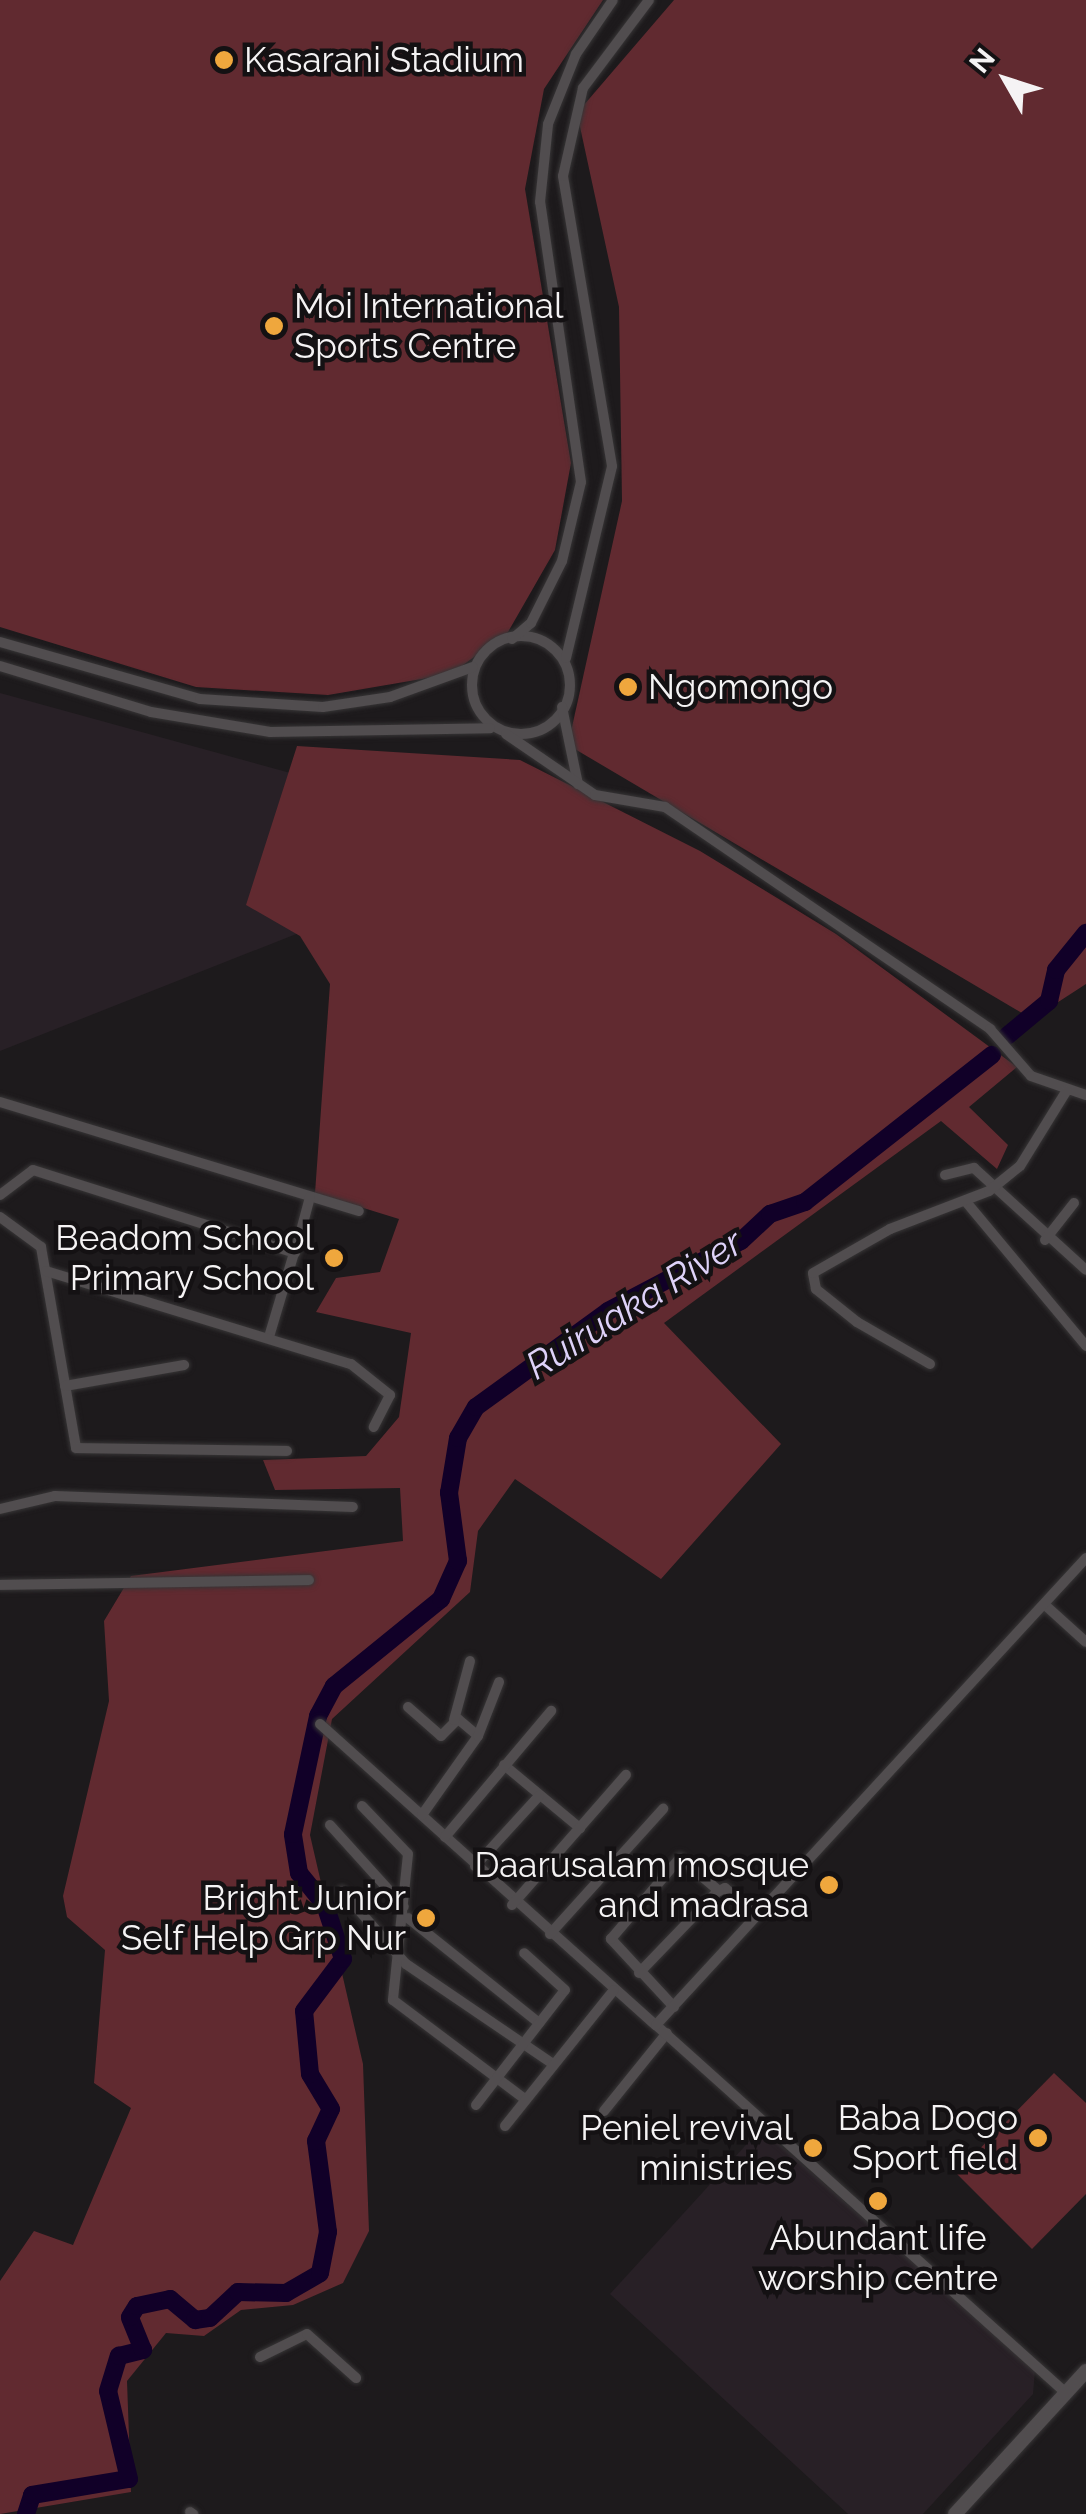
<!DOCTYPE html>
<style>
body{margin:0}
#map{position:relative;width:1086px;height:2514px;overflow:hidden;background:#1d1a1c;font-family:Raleway,sans-serif}
div>[style]{position:absolute}
[style*='--x']{left:calc(var(--x)*1px);top:calc(var(--y)*1px);width:calc(var(--w)*1px);rotate:calc(var(--a)*1deg)}
.built>*{inset:0;background:#282026}
.green>*{inset:0;background:#612a30}
.river>*{height:18px;margin:-9px;padding:0 9px;transform-origin:9px;border-radius:9px;background:#110028}
.roads{filter:drop-shadow(0 0 2px #373536) drop-shadow(0 0 2px #373536)}
.street>*{height:10px;margin:-5px;padding:0 5px;transform-origin:5px;border-radius:5px;background:#514d4f}
.street>.ring{margin:-5px;padding:0;box-sizing:content-box;background:none;border:10px solid #514d4f;border-radius:50%}
.secondary>*{height:14px;margin:-7px;padding:0 7px;transform-origin:7px;border-radius:7px;background:#514d4f}
.dots>*{width:28px;height:28px;translate:-50% -50%;box-sizing:border-box;border:5px solid #141113;border-radius:50%}
span{translate:-50% -50%;white-space:nowrap;text-align:center;line-height:1.15;-webkit-text-stroke:9px #141113;paint-order:stroke}
.poi-label{font-size:35px;color:#f5f3f4}
.left{translate:0 -50%;text-align:left}
.right{translate:-100% -50%;text-align:right}
.water-label{font-size:38px;color:#ded2f9;font-style:italic}
.north{position:absolute;left:956px;top:30px;width:100px;height:100px;-webkit-text-stroke:8px #141113;paint-order:stroke;rotate:309deg;font-size:28px;font-weight:700;line-height:40px;text-align:center;color:#f5f3f4}
.north::after{content:'';display:block;margin:auto;width:35px;height:45px;background:#f5f3f4;clip-path:polygon(50% 0,100% 100%,50% 72%,0 100%)}
</style>
<div id="map">
<div class="built">
<i style="clip-path:polygon(0 693px,407px 805px,372px 904px,0 1051px)"></i>
<i style="clip-path:polygon(755px 2135px,769px 2135px,1035px 2370px,1033px 2394px,923px 2514px,848px 2514px,610px 2294px)"></i>
</div>
<div class="green">
<i style="clip-path:polygon(0 0,603px 0,544px 89px,525px 189px,571px 463px,555px 550px,508px 632px,451px 674px,328px 695px,196px 687px,0 627px)"></i>
<i style="clip-path:polygon(674px 0,1086px 0,1086px 984px,1032px 1019px,568px 745px,622px 501px,619px 307px,577px 113px)"></i>
<i style="clip-path:polygon(297px 746px,520px 760px,700px 851px,836px 934px,1017px 1067px,969px 1107px,1008px 1145px,997px 1169px,941px 1121px,664px 1323px,781px 1444px,661px 1579px,515px 1479px,478px 1531px,470px 1592px,332px 1719px,310px 1835px,363px 2064px,369px 2231px,343px 2283px,293px 2305px,241px 2310px,204px 2336px,166px 2333px,127px 2381px,131px 2492px,0 2514px,0 2281px,34px 2231px,73px 2245px,131px 2108px,94px 2083px,105px 1950px,67px 1917px,63px 1896px,109px 1701px,104px 1621px,131px 1576px,403px 1541px,400px 1488px,275px 1490px,263px 1460px,366px 1456px,399px 1417px,411px 1333px,316px 1312px,336px 1278px,380px 1272px,399px 1219px,315px 1193px,330px 984px,300px 936px,246px 905px)"></i>
<i style="clip-path:polygon(1054px 2073px,1086px 2103px,1086px 2194px,1032px 2249px,956px 2173px)"></i>
</div>
<div class="river">
<i style="--x:1007;--y:1036;--w:55;--a:-39.8"></i>
<i style="--x:1049;--y:1001;--w:32;--a:-77"></i>
<i style="--x:1056;--y:970;--w:48;--a:-51"></i>
<i style="--x:26;--y:2514;--w:20;--a:-72"></i>
<i style="--x:32;--y:2495;--w:98;--a:-9.4"></i>
<i style="--x:129;--y:2479;--w:90;--a:-103.4"></i>
<i style="--x:108;--y:2391;--w:37;--a:-73"></i>
<i style="--x:119;--y:2356;--w:25;--a:-14"></i>
<i style="--x:143;--y:2350;--w:35;--a:-112"></i>
<i style="--x:130;--y:2317;--w:13;--a:-58"></i>
<i style="--x:137;--y:2306;--w:34;--a:-12"></i>
<i style="--x:170;--y:2299;--w:33;--a:40"></i>
<i style="--x:195;--y:2320;--w:15;--a:-8"></i>
<i style="--x:210;--y:2318;--w:38;--a:-43"></i>
<i style="--x:238;--y:2292;--w:48;--a:1.2"></i>
<i style="--x:286;--y:2293;--w:39;--a:-30"></i>
<i style="--x:320;--y:2273;--w:42;--a:-79"></i>
<i style="--x:328;--y:2232;--w:92;--a:-97.5"></i>
<i style="--x:316;--y:2141;--w:35;--a:-65"></i>
<i style="--x:331;--y:2109;--w:41;--a:-121"></i>
<i style="--x:310;--y:2074;--w:63;--a:-95.4"></i>
<i style="--x:304;--y:2011;--w:65;--a:-53.1"></i>
<i style="--x:343;--y:1959;--w:57;--a:-108.4"></i>
<i style="--x:325;--y:1905;--w:41;--a:-129.1"></i>
<i style="--x:299;--y:1873;--w:39;--a:-99"></i>
<i style="--x:293;--y:1834;--w:121;--a:-78"></i>
<i style="--x:318;--y:1716;--w:34;--a:-62"></i>
<i style="--x:334;--y:1686;--w:138;--a:-39.1"></i>
<i style="--x:441;--y:1599;--w:42;--a:-65.9"></i>
<i style="--x:458;--y:1561;--w:69;--a:-97.5"></i>
<i style="--x:449;--y:1493;--w:56;--a:-80.7"></i>
<i style="--x:458;--y:1438;--w:36;--a:-60"></i>
<i style="--x:476;--y:1407;--w:163;--a:-36"></i>
<i style="--x:608;--y:1311;--w:150;--a:-27.8"></i>
<i style="--x:741;--y:1241;--w:40;--a:-43"></i>
<i style="--x:770;--y:1214;--w:37;--a:-19"></i>
<i style="--x:805;--y:1202;--w:238;--a:-38.2"></i>
</div>
<div class="roads">
<div class="street">
<i class="ring" style="left:472px;top:636px;width:88px;height:88px"></i>
<i style="--x:512;--y:639;--w:25;--a:-40"></i>
<i style="--x:531;--y:623;--w:69;--a:-63.4"></i>
<i style="--x:562;--y:561;--w:81;--a:-76.5"></i>
<i style="--x:581;--y:482;--w:283;--a:-98.3"></i>
<i style="--x:540;--y:202;--w:78;--a:-84.1"></i>
<i style="--x:548;--y:124;--w:75;--a:-68.2"></i>
<i style="--x:576;--y:54;--w:65;--a:-55.6"></i>
<i style="--x:0;--y:642;--w:208;--a:15.9"></i>
<i style="--x:200;--y:699;--w:123;--a:3.7"></i>
<i style="--x:323;--y:707;--w:68;--a:-8.5"></i>
<i style="--x:390;--y:697;--w:88;--a:-19.9"></i>
<i style="--x:566;--y:658;--w:197;--a:-76.5"></i>
<i style="--x:612;--y:466;--w:294;--a:-99.6"></i>
<i style="--x:563;--y:176;--w:90;--a:-77.2"></i>
<i style="--x:583;--y:88;--w:110;--a:-53.1"></i>
<i style="--x:0;--y:666;--w:158;--a:16.9"></i>
<i style="--x:151;--y:712;--w:121;--a:9.5"></i>
<i style="--x:270;--y:732;--w:220;--a:-1"></i>
<i style="--x:562;--y:707;--w:79;--a:78.3"></i>
<i style="--x:506;--y:734;--w:108;--a:34.4"></i>
<i style="--x:595;--y:795;--w:71;--a:9.7"></i>
<i style="--x:665;--y:807;--w:394;--a:34.3"></i>
<i style="--x:990;--y:1029;--w:62;--a:48.9"></i>
<i style="--x:1031;--y:1076;--w:58;--a:19.1"></i>
<i style="--x:0;--y:1102;--w:375;--a:16.9"></i>
<i style="--x:945;--y:1175;--w:30;--a:-14"></i>
<i style="--x:974;--y:1168;--w:151;--a:42.3"></i>
<i style="--x:0;--y:1195;--w:41;--a:-37.1"></i>
<i style="--x:33;--y:1170;--w:274;--a:17.6"></i>
<i style="--x:294;--y:1253;--w:88;--a:106.6"></i>
<i style="--x:967;--y:1203;--w:186;--a:50.2"></i>
<i style="--x:0;--y:1217;--w:51;--a:36.2"></i>
<i style="--x:41;--y:1247;--w:204;--a:80.1"></i>
<i style="--x:76;--y:1448;--w:211;--a:0.8"></i>
<i style="--x:1045;--y:1240;--w:47;--a:-51.9"></i>
<i style="--x:295;--y:1253;--w:58;--a:-75"></i>
<i style="--x:46;--y:1271;--w:319;--a:17"></i>
<i style="--x:351;--y:1364;--w:50;--a:38.5"></i>
<i style="--x:390;--y:1395;--w:36;--a:117"></i>
<i style="--x:930;--y:1364;--w:84;--a:-150.1"></i>
<i style="--x:857;--y:1322;--w:53;--a:-141.2"></i>
<i style="--x:816;--y:1289;--w:16;--a:-101"></i>
<i style="--x:813;--y:1273;--w:89;--a:-29.7"></i>
<i style="--x:890;--y:1229;--w:106;--a:-21"></i>
<i style="--x:989;--y:1191;--w:40;--a:-39"></i>
<i style="--x:1020;--y:1166;--w:89;--a:-58.3"></i>
<i style="--x:65;--y:1386;--w:121;--a:-10"></i>
<i style="--x:0;--y:1509;--w:57;--a:-13.3"></i>
<i style="--x:55;--y:1496;--w:298;--a:2.1"></i>
<i style="--x:0;--y:1585;--w:309;--a:-0.9"></i>
<i style="--x:1045;--y:1605;--w:55;--a:42.1"></i>
<i style="--x:408;--y:1707;--w:44;--a:41.3"></i>
<i style="--x:441;--y:1736;--w:24;--a:-45"></i>
<i style="--x:458;--y:1719;--w:26;--a:40"></i>
<i style="--x:454;--y:1720;--w:61;--a:-74.8"></i>
<i style="--x:320;--y:1724;--w:451;--a:41.9"></i>
<i style="--x:504;--y:1765;--w:99;--a:39.7"></i>
<i style="--x:362;--y:1806;--w:66;--a:46.2"></i>
<i style="--x:408;--y:1854;--w:147;--a:95.9"></i>
<i style="--x:393;--y:2000;--w:166;--a:36.9"></i>
<i style="--x:422;--y:1815;--w:97;--a:-54.7"></i>
<i style="--x:478;--y:1736;--w:58;--a:-68.7"></i>
<i style="--x:330;--y:1825;--w:110;--a:47.9"></i>
<i style="--x:445;--y:1837;--w:165;--a:-49.9"></i>
<i style="--x:475;--y:1866;--w:95;--a:-47.6"></i>
<i style="--x:342;--y:1891;--w:97;--a:48.8"></i>
<i style="--x:406;--y:1964;--w:178;--a:34.2"></i>
<i style="--x:512;--y:1905;--w:173;--a:-48.8"></i>
<i style="--x:408;--y:1918;--w:168;--a:38.7"></i>
<i style="--x:550;--y:1934;--w:169;--a:-47.9"></i>
<i style="--x:639;--y:1973;--w:112;--a:-46.1"></i>
<i style="--x:717;--y:1892;--w:9;--a:-27"></i>
<i style="--x:725;--y:1888;--w:41;--a:41.1"></i>
<i style="--x:674;--y:2007;--w:93;--a:-132.8"></i>
<i style="--x:611;--y:1939;--w:106;--a:-49.6"></i>
<i style="--x:680;--y:1858;--w:51;--a:40.2"></i>
<i style="--x:476;--y:2105;--w:145;--a:-52.3"></i>
<i style="--x:565;--y:1990;--w:55;--a:-137.9"></i>
<i style="--x:604;--y:2111;--w:100;--a:-51.1"></i>
<i style="--x:505;--y:2126;--w:174;--a:-51.3"></i>
<i style="--x:260;--y:2357;--w:52;--a:-26.1"></i>
<i style="--x:307;--y:2334;--w:66;--a:41.9"></i>
<i style="--x:1066;--y:2393;--w:551;--a:-138.09"></i>
<i style="--x:656;--y:2025;--w:635;--a:-47.36"></i>
<i style="--x:190;--y:2512;--w:4;--a:34"></i>
</div>
<div class="secondary">
<i style="--x:955;--y:2514;--w:194;--a:-47.5"></i>
</div>
</div>
<div class="dots">
<i style="left:224px;top:60px;background:#efa73d"></i>
<i style="left:274px;top:326px;background:#efa73d"></i>
<i style="left:628px;top:687px;background:#efa73d"></i>
<i style="left:334px;top:1258px;background:#efa73d"></i>
<i style="left:829px;top:1885px;background:#efa73d"></i>
<i style="left:426px;top:1918px;background:#efa73d"></i>
<i style="left:1038px;top:2138px;background:#efa73d"></i>
<i style="left:813px;top:2148px;background:#efa73d"></i>
<i style="left:878px;top:2201px;background:#efa73d"></i>
</div>
<div class="poi-label">
<span class="left" style="left:244px;top:60px">Kasarani Stadium</span>
<span class="left" style="left:294px;top:326px">Moi International<br>Sports Centre</span>
<span class="left" style="left:648px;top:687px">Ngomongo</span>
<span class="right" style="left:314px;top:1258px">Beadom School<br>Primary School</span>
<span class="right" style="left:809px;top:1885px">Daarusalam mosque<br>and madrasa</span>
<span class="right" style="left:406px;top:1918px">Bright Junior<br>Self Help Grp Nur</span>
<span class="right" style="left:1018px;top:2138px">Baba Dogo<br>Sport field</span>
<span class="right" style="left:793px;top:2148px">Peniel revival<br>ministries</span>
<span style="left:878px;top:2258px">Abundant life<br>worship centre</span>
</div>
<div class="water-label">
<span style="left:634px;top:1304px;rotate:-32deg">Ruiruaka River</span>
</div>
<div class="north">N</div>
</div>
